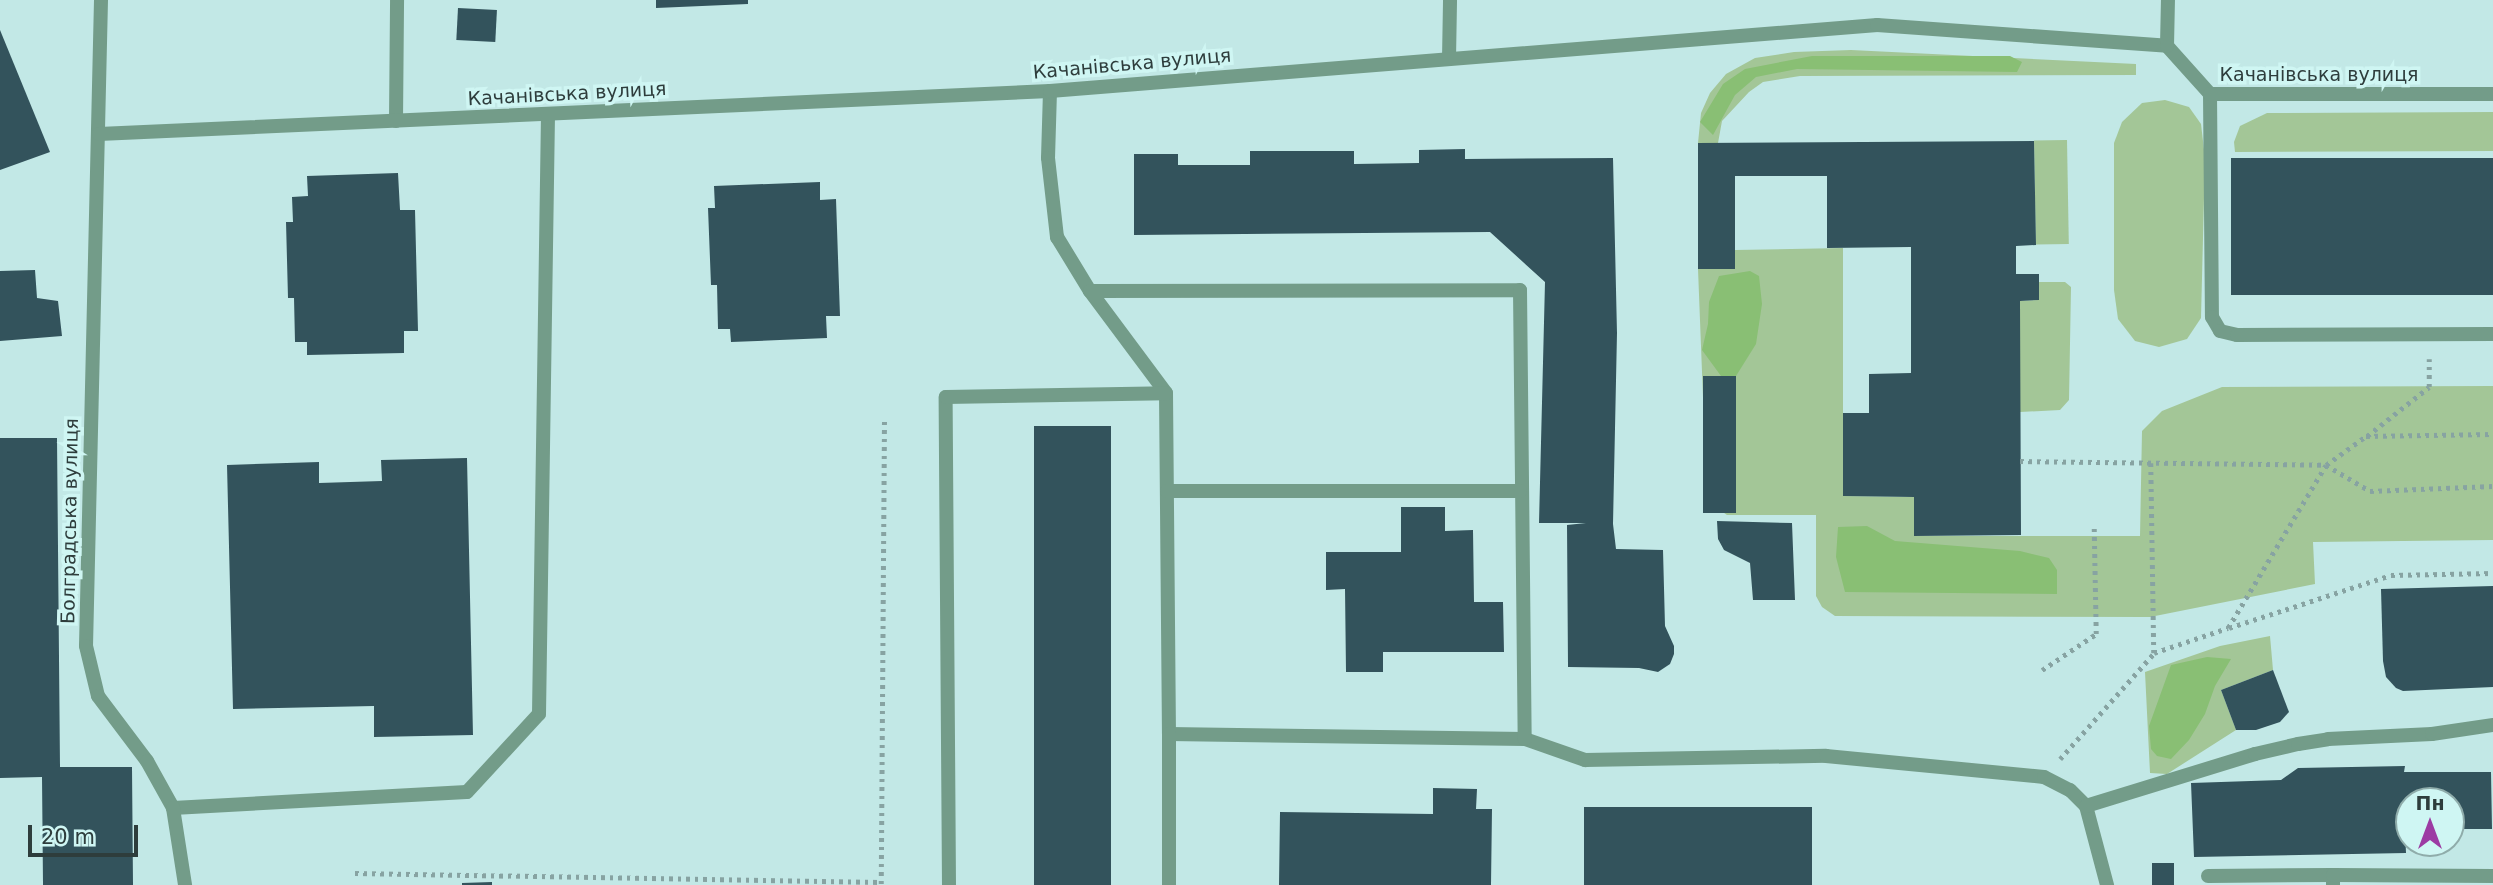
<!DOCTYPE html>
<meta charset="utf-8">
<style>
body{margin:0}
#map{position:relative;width:2493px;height:885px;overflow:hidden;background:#c2e8e6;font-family:"DejaVu Sans",sans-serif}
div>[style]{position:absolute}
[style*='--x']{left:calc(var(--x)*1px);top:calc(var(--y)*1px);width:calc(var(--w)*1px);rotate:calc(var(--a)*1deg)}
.green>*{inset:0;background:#a3c697;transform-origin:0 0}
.forest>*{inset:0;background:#89bf74}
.building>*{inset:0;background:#33535c;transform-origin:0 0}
.path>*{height:4.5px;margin-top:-2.25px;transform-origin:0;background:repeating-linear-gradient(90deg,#87a3a2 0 3.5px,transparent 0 8.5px)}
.service>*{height:14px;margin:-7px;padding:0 7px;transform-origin:7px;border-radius:7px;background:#739c89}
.minor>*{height:14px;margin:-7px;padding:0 7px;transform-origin:7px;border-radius:7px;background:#739c89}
span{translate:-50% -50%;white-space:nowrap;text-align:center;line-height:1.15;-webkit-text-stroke:7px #cff6f3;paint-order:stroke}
.street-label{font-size:19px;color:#2e3d3c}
.north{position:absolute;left:2395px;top:787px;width:70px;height:70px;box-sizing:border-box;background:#cff6f3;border:2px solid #8facaa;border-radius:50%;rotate:0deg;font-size:19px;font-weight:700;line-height:28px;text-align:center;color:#2e3d3c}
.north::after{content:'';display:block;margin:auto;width:24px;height:32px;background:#9c3ba3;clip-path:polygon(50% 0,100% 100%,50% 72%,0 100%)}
.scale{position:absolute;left:28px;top:825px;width:110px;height:32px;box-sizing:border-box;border:4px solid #2e3d3c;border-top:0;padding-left:9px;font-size:21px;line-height:24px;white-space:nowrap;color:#2e3d3c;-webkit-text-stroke:5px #cff6f3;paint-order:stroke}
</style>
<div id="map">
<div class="green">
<i style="clip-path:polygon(1851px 50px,2136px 64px,2136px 75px,1800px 76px,1763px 82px,1749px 92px,1722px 121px,1718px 143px,1698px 143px,1701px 113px,1710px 93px,1726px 74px,1755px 58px,1794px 52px)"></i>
<i style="clip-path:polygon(2165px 100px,2189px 107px,2201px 124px,2205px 158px,2201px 318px,2187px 339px,2159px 347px,2135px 341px,2118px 319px,2114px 290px,2114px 143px,2122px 122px,2142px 103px)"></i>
<i style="clip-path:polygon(2493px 112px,2493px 151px,2235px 152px,2234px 142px,2240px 126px,2267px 113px)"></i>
<i style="left:2067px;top:140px;width:104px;height:33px;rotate:89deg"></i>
<i style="clip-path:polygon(1843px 248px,1843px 496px,1914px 497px,1914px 536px,2140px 536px,2142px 431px,2162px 411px,2222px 387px,2493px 386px,2493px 540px,2313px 542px,2315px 584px,2150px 617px,1835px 616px,1822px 607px,1816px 596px,1816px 515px,1727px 515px,1707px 501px,1698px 269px,1735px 269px,1735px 250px)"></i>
<i style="clip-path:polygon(2039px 282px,2065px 282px,2071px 287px,2069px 400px,2060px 410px,2020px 412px,2020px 301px,2039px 300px)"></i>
<i style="clip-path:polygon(2270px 636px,2273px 670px,2221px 690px,2236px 730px,2167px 774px,2150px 773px,2145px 672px,2220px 646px)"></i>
</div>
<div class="forest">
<i style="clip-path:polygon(1812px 56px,2010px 56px,2022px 62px,2017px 72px,1797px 69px,1756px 77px,1735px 95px,1713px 135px,1700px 122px,1723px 84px,1745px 69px)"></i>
<i style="clip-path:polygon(1750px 271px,1759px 276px,1762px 304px,1756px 344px,1736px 376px,1721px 376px,1702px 350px,1708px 324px,1709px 302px,1719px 276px)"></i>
<i style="clip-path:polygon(1867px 526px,1895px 541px,2020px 551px,2049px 558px,2057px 570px,2057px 594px,1845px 592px,1836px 557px,1838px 527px)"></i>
<i style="clip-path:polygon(2207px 657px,2231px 659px,2215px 686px,2205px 714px,2189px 740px,2171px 759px,2157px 756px,2151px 749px,2149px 726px,2171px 665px)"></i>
</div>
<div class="building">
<i style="clip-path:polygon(656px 0,748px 0,748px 4px,656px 8px)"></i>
<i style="left:458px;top:8px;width:39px;height:32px;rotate:3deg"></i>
<i style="clip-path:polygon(0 30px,50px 152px,0 170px)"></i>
<i style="clip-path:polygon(2034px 141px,2036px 245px,2016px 246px,2016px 274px,2039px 274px,2039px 300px,2020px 301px,2021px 535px,1914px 536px,1914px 497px,1843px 496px,1843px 413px,1869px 413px,1869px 374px,1911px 373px,1911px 247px,1827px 248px,1827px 176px,1735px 176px,1735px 269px,1698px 269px,1698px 143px)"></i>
<i style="clip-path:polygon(1465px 149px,1465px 159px,1613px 158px,1617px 333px,1613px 524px,1616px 549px,1663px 550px,1665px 626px,1674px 646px,1674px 654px,1670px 664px,1658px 672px,1639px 668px,1568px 667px,1567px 525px,1586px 523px,1539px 523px,1545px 282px,1490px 232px,1134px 235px,1134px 154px,1178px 154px,1178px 165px,1250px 165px,1250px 151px,1354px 151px,1354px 164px,1419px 163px,1419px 150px)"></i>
<i style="left:2231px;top:158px;width:262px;height:137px"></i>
<i style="clip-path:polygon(398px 173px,400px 210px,415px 210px,418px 331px,404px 331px,404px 353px,307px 355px,307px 342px,295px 342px,294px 298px,288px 298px,286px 222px,293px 222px,292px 197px,308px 196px,307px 176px)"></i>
<i style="clip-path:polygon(820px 182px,820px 200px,836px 199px,840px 316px,826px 316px,827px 338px,731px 342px,730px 329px,718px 329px,717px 285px,711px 285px,708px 208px,715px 208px,714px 186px)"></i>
<i style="clip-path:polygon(35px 270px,37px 298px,58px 301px,62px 336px,0 341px,0 271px)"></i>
<i style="left:1703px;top:376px;width:33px;height:137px"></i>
<i style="left:1034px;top:426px;width:77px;height:459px"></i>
<i style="clip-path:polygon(0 438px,57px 438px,60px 767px,132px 767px,133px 885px,43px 885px,42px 777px,0 778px)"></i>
<i style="clip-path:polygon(467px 458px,473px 735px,374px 737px,374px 706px,233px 709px,227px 465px,319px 462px,319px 483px,382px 481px,381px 460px)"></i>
<i style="clip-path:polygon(1401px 507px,1445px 507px,1445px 531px,1473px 530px,1474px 602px,1503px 602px,1504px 652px,1383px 652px,1383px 672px,1346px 672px,1345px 589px,1326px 590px,1326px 552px,1401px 552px)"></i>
<i style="clip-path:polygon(1717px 521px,1792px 523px,1795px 600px,1753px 600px,1750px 563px,1724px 550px,1718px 539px)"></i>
<i style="clip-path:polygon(2493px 586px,2493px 687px,2403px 691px,2396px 688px,2386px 677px,2383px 661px,2381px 589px)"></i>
<i style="clip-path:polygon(2273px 670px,2289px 712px,2280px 722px,2256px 730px,2236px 730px,2221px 690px)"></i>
<i style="clip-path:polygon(2405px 766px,2404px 772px,2491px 772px,2492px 829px,2451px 829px,2451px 801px,2409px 801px,2409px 830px,2405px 830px,2406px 853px,2194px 857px,2191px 783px,2281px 780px,2298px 768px)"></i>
<i style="clip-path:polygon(1433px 788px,1477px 789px,1476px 809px,1492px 809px,1491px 885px,1279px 885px,1280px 812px,1433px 814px)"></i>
<i style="left:1584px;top:807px;width:228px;height:78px"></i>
<i style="left:2174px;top:863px;width:22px;height:22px;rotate:90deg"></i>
<i style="clip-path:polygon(492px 882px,492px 885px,462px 885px,462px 883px)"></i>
</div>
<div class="path">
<i style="--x:2367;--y:436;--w:79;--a:-38.3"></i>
<i style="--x:2429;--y:387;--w:28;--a:-90"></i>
<i style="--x:2020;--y:461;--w:306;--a:0.7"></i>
<i style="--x:2326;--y:465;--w:49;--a:-35.9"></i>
<i style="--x:2366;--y:436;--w:127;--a:-0.9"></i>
<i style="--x:2151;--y:463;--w:190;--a:89.1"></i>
<i style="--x:2229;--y:628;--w:170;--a:-18.1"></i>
<i style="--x:2391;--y:575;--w:102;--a:-1.1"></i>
<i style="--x:2042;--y:670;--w:65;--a:-33.7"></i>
<i style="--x:2096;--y:634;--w:109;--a:-91.1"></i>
<i style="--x:2060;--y:759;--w:142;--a:-48.4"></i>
<i style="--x:2154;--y:653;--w:78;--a:-18.7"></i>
<i style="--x:2228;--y:628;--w:190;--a:-59"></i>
<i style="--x:2326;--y:465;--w:51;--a:30.6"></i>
<i style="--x:2370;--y:491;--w:123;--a:-2.3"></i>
<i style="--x:355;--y:873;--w:526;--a:0.98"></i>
<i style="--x:881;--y:884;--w:465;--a:-89.6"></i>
</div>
<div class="service">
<i style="--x:1050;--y:91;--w:67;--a:91.7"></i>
<i style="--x:1048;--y:158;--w:80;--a:83.5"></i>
<i style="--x:1057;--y:237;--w:63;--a:58.6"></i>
<i style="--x:1090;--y:291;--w:127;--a:53.3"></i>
<i style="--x:1166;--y:393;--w:341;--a:89.5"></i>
<i style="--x:1169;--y:734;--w:356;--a:0.8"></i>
<i style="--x:1525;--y:739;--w:64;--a:19.3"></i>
<i style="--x:1585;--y:760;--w:241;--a:-1"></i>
<i style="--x:1826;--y:756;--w:219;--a:5.5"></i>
<i style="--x:2044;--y:777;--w:29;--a:27"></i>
<i style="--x:2070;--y:790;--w:23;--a:45"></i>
<i style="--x:2086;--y:806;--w:82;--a:75.1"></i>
<i style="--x:2210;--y:94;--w:223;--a:89.5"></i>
<i style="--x:2212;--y:317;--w:16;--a:60"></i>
<i style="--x:2220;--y:331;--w:17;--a:13"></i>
<i style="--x:2237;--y:335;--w:256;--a:-0.2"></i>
<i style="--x:1090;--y:291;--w:430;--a:-0.1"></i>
<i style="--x:1520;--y:290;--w:449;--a:89.4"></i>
<i style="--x:1167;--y:491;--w:353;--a:0"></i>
<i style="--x:2086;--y:806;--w:177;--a:-17.1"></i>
<i style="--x:2255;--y:754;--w:44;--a:-13.1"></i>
<i style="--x:2298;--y:744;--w:30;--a:-9"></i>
<i style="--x:2328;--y:739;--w:104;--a:-2.8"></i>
<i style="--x:2432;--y:734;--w:62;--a:-8.4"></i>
<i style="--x:173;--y:808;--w:294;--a:-3.1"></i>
<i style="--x:467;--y:792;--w:106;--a:-47.3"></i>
<i style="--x:539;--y:714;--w:600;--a:-89.14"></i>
<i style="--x:2208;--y:876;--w:125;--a:-0.5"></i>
<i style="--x:949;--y:885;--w:488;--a:-90.4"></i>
<i style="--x:946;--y:397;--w:220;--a:-1"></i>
<i style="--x:1169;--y:885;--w:151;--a:-90"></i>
<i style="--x:2333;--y:885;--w:10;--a:-90"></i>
<i style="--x:2333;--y:875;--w:160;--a:0.4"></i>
</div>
<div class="minor">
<i style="--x:101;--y:0;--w:646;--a:91.33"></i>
<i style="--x:86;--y:646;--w:51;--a:76.5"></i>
<i style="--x:98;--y:696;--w:81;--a:53"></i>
<i style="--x:147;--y:761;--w:54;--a:61"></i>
<i style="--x:173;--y:808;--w:78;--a:81.1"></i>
<i style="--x:2167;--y:46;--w:64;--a:48.1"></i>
<i style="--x:2210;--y:94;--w:283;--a:0"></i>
<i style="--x:1449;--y:59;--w:59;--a:-89"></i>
<i style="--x:396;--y:121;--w:121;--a:-89.5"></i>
<i style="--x:99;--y:134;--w:952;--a:-2.59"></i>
<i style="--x:1050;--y:91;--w:830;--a:-4.56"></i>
<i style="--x:1877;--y:25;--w:291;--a:4.1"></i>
<i style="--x:2167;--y:46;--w:46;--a:-88.8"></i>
</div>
<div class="street-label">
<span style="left:1132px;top:64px;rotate:-5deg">Качанівська вулиця</span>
<span style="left:2319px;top:75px">Качанівська вулиця</span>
<span style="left:567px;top:94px;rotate:-3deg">Качанівська вулиця</span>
<span style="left:70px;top:521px;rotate:-89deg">Болградська вулиця</span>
</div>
<div class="north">Пн</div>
<div class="scale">20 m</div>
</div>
